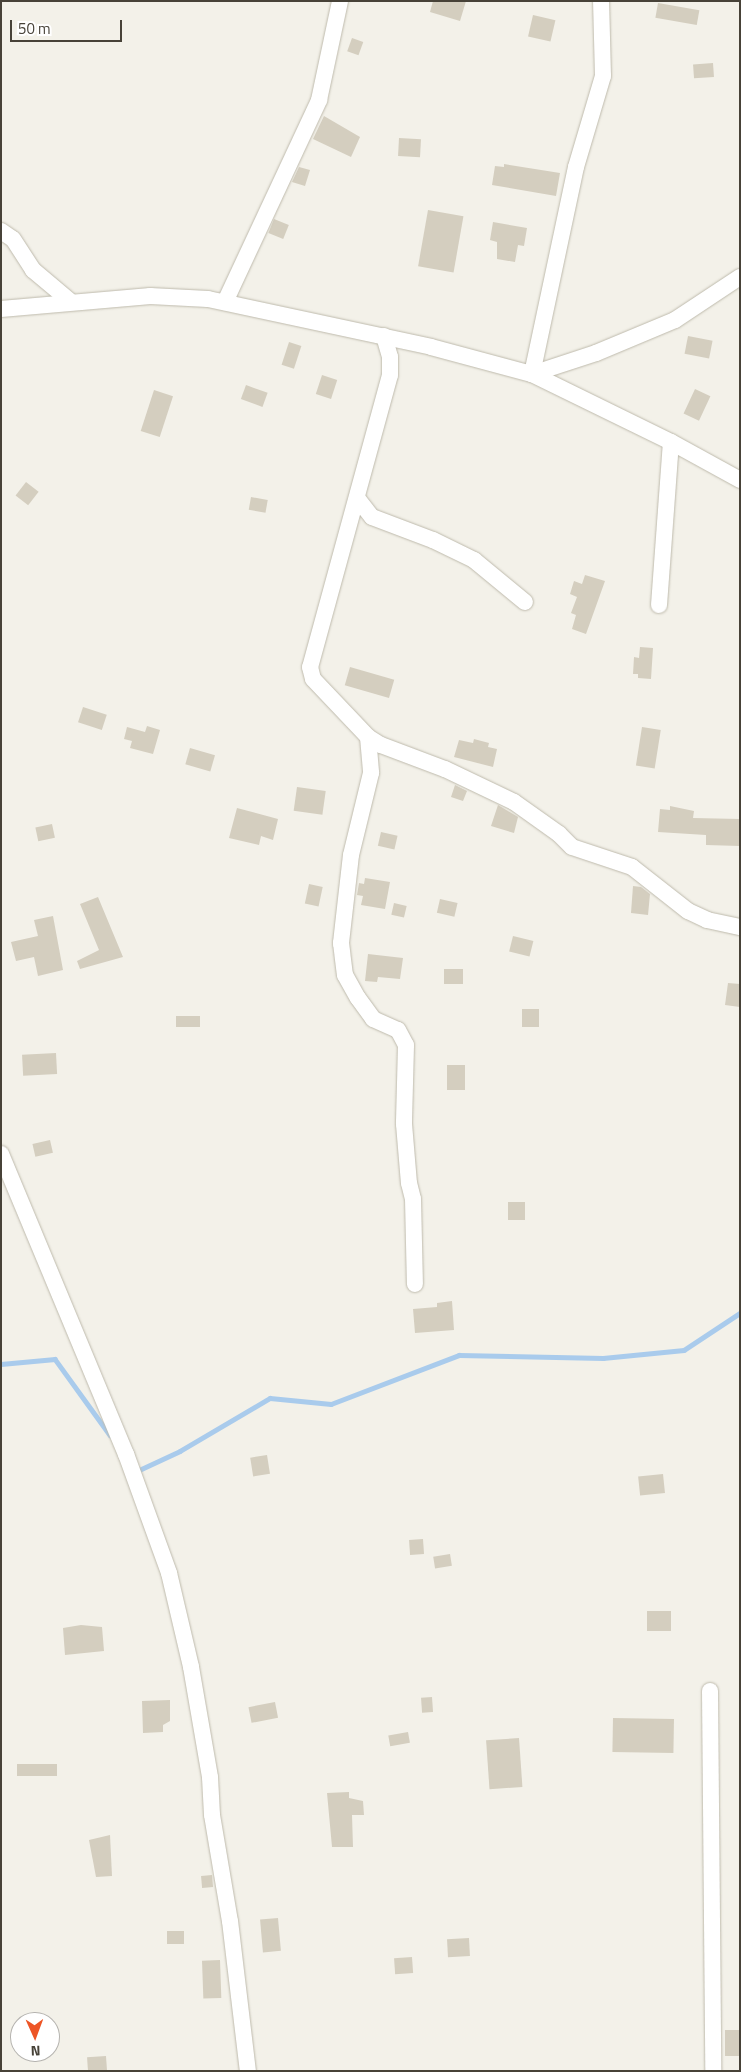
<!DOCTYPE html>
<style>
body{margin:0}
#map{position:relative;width:741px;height:2072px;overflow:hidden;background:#f3f1e9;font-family:"Titillium Web",sans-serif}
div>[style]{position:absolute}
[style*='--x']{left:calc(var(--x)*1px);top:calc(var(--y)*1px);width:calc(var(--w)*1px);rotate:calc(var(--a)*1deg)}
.stream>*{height:4.5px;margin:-2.25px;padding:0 2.25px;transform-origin:2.25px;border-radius:2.25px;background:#a9cbec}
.building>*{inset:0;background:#d4cebf;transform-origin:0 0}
.roads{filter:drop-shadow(0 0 1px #bebaac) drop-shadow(0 0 1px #bebaac)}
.minor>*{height:16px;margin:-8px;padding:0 8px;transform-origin:8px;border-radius:8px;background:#fff}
span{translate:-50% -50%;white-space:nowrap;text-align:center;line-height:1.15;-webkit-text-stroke:5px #fff;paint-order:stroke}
.frame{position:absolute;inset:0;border:2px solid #474238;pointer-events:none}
.north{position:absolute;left:10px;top:2012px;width:50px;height:50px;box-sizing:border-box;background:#fff;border:1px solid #b5b3af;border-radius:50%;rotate:178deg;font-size:14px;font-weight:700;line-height:20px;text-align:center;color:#474238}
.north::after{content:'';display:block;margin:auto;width:18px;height:22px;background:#ed5526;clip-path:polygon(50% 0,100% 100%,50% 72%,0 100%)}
.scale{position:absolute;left:10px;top:20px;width:112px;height:22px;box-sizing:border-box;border:2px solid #474238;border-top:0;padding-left:6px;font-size:15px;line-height:18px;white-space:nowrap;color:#474238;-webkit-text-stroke:4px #fff;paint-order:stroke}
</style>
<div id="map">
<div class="stream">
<i style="--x:1;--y:1364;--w:54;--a:-5.3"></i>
<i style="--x:55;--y:1359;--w:94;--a:54.1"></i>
<i style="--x:137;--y:1471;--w:47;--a:-24.9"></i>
<i style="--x:180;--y:1451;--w:104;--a:-30.5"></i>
<i style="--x:270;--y:1398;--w:61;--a:5.6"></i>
<i style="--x:331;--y:1404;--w:137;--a:-20.9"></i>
<i style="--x:459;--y:1355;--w:144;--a:1.2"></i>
<i style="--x:603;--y:1358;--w:81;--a:-5.6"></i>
<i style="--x:684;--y:1350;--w:67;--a:-33.5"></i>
</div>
<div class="building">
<i style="clip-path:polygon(433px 1px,466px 1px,460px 21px,430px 12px)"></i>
<i style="left:658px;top:3px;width:42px;height:15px;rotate:10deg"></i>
<i style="left:533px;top:15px;width:23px;height:22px;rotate:13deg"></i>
<i style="left:352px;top:38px;width:12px;height:14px;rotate:20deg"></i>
<i style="left:713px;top:63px;width:14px;height:20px;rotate:86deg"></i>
<i style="clip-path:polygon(324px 116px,360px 137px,351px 157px,313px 139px)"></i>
<i style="left:399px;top:138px;width:22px;height:18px;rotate:3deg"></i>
<i style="clip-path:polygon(504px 164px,560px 173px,556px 196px,492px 185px,495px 166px,504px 167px)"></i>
<i style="clip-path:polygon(299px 167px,310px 170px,305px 186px,292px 182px)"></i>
<i style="left:428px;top:210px;width:36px;height:57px;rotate:10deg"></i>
<i style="left:274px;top:219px;width:16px;height:15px;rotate:22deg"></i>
<i style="clip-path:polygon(493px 222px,527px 228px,524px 246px,518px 245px,515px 262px,497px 259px,497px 242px,490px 240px)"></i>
<i style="left:688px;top:336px;width:25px;height:18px;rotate:11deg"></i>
<i style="left:289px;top:342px;width:13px;height:24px;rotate:18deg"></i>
<i style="left:322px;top:375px;width:16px;height:20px;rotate:18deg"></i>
<i style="left:246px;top:385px;width:23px;height:15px;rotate:20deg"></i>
<i style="left:695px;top:389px;width:17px;height:27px;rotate:25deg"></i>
<i style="left:154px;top:390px;width:20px;height:43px;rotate:18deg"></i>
<i style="left:26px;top:482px;width:16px;height:17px;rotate:38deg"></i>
<i style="left:251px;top:497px;width:17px;height:13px;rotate:10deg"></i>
<i style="clip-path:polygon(585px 575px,605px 581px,586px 634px,572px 629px,576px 615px,571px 613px,577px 597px,570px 594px,574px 581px,582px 584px)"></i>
<i style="clip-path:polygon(640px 647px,653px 648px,651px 679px,638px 678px,638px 674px,633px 674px,634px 657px,639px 658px)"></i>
<i style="left:350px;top:667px;width:46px;height:19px;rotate:16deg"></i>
<i style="left:83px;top:707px;width:25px;height:16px;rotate:18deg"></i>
<i style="clip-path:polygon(147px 726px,160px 730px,153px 754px,130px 748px,132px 741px,124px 739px,127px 727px,145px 732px)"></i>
<i style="left:642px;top:727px;width:19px;height:39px;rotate:9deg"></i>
<i style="clip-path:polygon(474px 739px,489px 743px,488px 747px,497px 749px,493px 767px,454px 757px,459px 740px,473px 743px)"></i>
<i style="left:190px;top:748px;width:26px;height:17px;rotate:16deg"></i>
<i style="clip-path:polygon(455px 785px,467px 791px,463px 801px,451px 797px)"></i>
<i style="left:297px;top:787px;width:29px;height:24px;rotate:8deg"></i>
<i style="clip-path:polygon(498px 805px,518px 817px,514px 833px,491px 826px)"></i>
<i style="clip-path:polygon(670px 806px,694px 811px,693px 818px,740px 819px,740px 846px,706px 845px,706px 835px,658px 832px,660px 809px,670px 810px)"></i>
<i style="clip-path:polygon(237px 808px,278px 819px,273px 840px,261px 836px,259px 845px,229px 838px)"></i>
<i style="left:52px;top:824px;width:14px;height:17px;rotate:78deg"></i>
<i style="left:381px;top:832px;width:17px;height:14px;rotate:13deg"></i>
<i style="clip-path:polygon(365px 878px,390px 882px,385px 909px,361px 905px,363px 896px,357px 895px,359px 883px,364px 884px)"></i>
<i style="left:309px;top:884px;width:14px;height:20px;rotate:12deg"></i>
<i style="clip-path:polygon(633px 886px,641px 887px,650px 894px,648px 915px,631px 913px)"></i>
<i style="clip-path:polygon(98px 897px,123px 957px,80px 969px,77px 961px,99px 950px,80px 904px)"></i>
<i style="left:440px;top:899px;width:18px;height:14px;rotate:13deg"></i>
<i style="left:394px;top:903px;width:13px;height:12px;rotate:13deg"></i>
<i style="clip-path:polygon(53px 916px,63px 970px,38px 976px,34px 957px,16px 961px,11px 942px,38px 936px,34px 920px)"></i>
<i style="left:513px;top:936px;width:21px;height:16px;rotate:14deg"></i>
<i style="clip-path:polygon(368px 954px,403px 958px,400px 979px,378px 977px,377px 982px,365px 981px)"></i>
<i style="left:444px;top:969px;width:19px;height:15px"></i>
<i style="clip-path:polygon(728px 983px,740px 984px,740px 1007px,725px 1005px)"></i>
<i style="left:522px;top:1009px;width:17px;height:18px"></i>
<i style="left:200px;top:1016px;width:11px;height:24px;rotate:90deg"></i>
<i style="left:56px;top:1053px;width:21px;height:34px;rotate:87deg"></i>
<i style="left:447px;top:1065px;width:18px;height:25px"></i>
<i style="left:50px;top:1140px;width:13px;height:18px;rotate:77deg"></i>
<i style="left:525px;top:1202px;width:18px;height:17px;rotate:90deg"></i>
<i style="clip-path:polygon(452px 1301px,454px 1330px,415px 1333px,413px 1309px,437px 1307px,437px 1303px)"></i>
<i style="left:267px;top:1455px;width:19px;height:17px;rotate:81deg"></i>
<i style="left:663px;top:1474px;width:19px;height:25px;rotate:84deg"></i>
<i style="left:423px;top:1539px;width:15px;height:14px;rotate:86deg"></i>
<i style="left:450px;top:1554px;width:12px;height:17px;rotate:81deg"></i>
<i style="left:647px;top:1611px;width:24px;height:20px"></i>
<i style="clip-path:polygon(81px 1625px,102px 1627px,104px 1651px,65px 1655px,63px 1628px)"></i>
<i style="left:432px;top:1697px;width:15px;height:11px;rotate:86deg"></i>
<i style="clip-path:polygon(170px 1700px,170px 1721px,163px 1725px,163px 1732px,143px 1733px,142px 1701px)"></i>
<i style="left:275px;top:1702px;width:16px;height:27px;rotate:79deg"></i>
<i style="left:613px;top:1718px;width:61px;height:34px;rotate:1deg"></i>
<i style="left:408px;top:1732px;width:11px;height:20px;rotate:80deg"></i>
<i style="left:519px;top:1738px;width:49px;height:33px;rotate:86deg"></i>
<i style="left:57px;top:1764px;width:12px;height:40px;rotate:90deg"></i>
<i style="clip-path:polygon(349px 1792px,349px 1798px,363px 1801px,364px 1815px,352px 1815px,353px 1847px,332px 1847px,327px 1793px)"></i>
<i style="clip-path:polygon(110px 1835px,112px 1876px,96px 1877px,89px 1840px)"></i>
<i style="left:212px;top:1875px;width:12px;height:11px;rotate:85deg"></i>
<i style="left:278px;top:1918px;width:33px;height:18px;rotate:85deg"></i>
<i style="left:184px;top:1931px;width:13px;height:17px;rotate:90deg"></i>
<i style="left:469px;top:1938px;width:18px;height:22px;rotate:87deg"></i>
<i style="left:412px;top:1957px;width:16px;height:18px;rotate:86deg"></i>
<i style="left:220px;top:1960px;width:38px;height:18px;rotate:88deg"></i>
<i style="left:725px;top:2030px;width:15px;height:26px"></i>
<i style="left:106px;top:2056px;width:15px;height:19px;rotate:86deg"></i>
</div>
<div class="roads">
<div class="minor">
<i style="--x:1;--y:231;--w:14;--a:34"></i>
<i style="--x:13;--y:239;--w:37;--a:57"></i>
<i style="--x:33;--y:270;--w:48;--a:40"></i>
<i style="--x:225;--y:302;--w:223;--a:-65"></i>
<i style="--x:319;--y:100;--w:101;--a:-78"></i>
<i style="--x:1;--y:309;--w:150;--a:-5"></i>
<i style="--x:150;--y:296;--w:58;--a:3"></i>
<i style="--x:208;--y:299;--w:228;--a:12.1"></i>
<i style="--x:431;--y:347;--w:105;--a:15"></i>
<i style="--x:532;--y:374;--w:155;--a:26.1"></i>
<i style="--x:671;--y:442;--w:79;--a:28.8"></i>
<i style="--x:384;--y:336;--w:22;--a:74"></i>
<i style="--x:390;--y:357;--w:18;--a:90"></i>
<i style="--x:390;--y:375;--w:303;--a:105.3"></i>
<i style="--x:310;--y:667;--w:12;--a:76"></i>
<i style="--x:313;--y:679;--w:80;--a:46.5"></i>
<i style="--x:368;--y:737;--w:15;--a:32"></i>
<i style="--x:381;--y:745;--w:68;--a:20.6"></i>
<i style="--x:445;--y:769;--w:76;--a:25.6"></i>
<i style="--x:514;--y:802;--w:55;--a:35.4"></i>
<i style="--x:559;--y:834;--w:18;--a:45"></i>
<i style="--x:572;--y:847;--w:63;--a:18.4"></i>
<i style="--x:632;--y:867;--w:71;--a:38.2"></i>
<i style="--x:688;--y:911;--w:21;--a:25"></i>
<i style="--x:707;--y:920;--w:34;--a:12"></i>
<i style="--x:532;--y:374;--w:212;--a:-78"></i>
<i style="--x:576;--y:167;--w:95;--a:-73.5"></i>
<i style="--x:603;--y:76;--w:75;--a:-91.5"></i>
<i style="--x:532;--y:374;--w:67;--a:-18.2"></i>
<i style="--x:596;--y:353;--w:86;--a:-22.7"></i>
<i style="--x:675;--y:320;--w:78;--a:-33.5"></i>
<i style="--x:357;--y:498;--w:24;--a:52"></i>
<i style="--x:372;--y:517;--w:65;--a:20.7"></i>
<i style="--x:433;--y:540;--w:46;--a:26"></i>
<i style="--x:474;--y:560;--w:66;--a:39.5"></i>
<i style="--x:659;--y:605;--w:163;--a:-85.8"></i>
<i style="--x:368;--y:737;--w:36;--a:85"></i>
<i style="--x:371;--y:773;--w:84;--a:103.7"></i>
<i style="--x:351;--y:855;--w:89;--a:96.5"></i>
<i style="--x:341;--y:943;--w:32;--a:83"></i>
<i style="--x:345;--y:975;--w:26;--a:61"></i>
<i style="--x:358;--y:998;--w:26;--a:54"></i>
<i style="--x:373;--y:1019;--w:27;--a:24"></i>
<i style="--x:398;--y:1030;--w:17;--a:62"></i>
<i style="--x:406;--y:1045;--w:79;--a:91.5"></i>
<i style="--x:404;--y:1124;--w:59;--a:85.2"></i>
<i style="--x:409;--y:1183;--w:16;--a:76"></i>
<i style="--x:413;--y:1199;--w:85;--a:88.7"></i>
<i style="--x:1;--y:1154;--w:325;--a:67.4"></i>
<i style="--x:126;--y:1454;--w:127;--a:70.1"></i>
<i style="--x:169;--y:1573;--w:97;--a:76.8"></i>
<i style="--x:191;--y:1667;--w:112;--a:80.2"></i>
<i style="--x:210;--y:1777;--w:38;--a:87"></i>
<i style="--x:212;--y:1815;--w:108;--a:80.4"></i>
<i style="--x:230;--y:1921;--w:151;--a:83.2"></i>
<i style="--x:710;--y:1691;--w:380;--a:89.5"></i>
</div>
</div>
<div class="frame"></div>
<div class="north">N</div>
<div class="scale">50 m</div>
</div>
